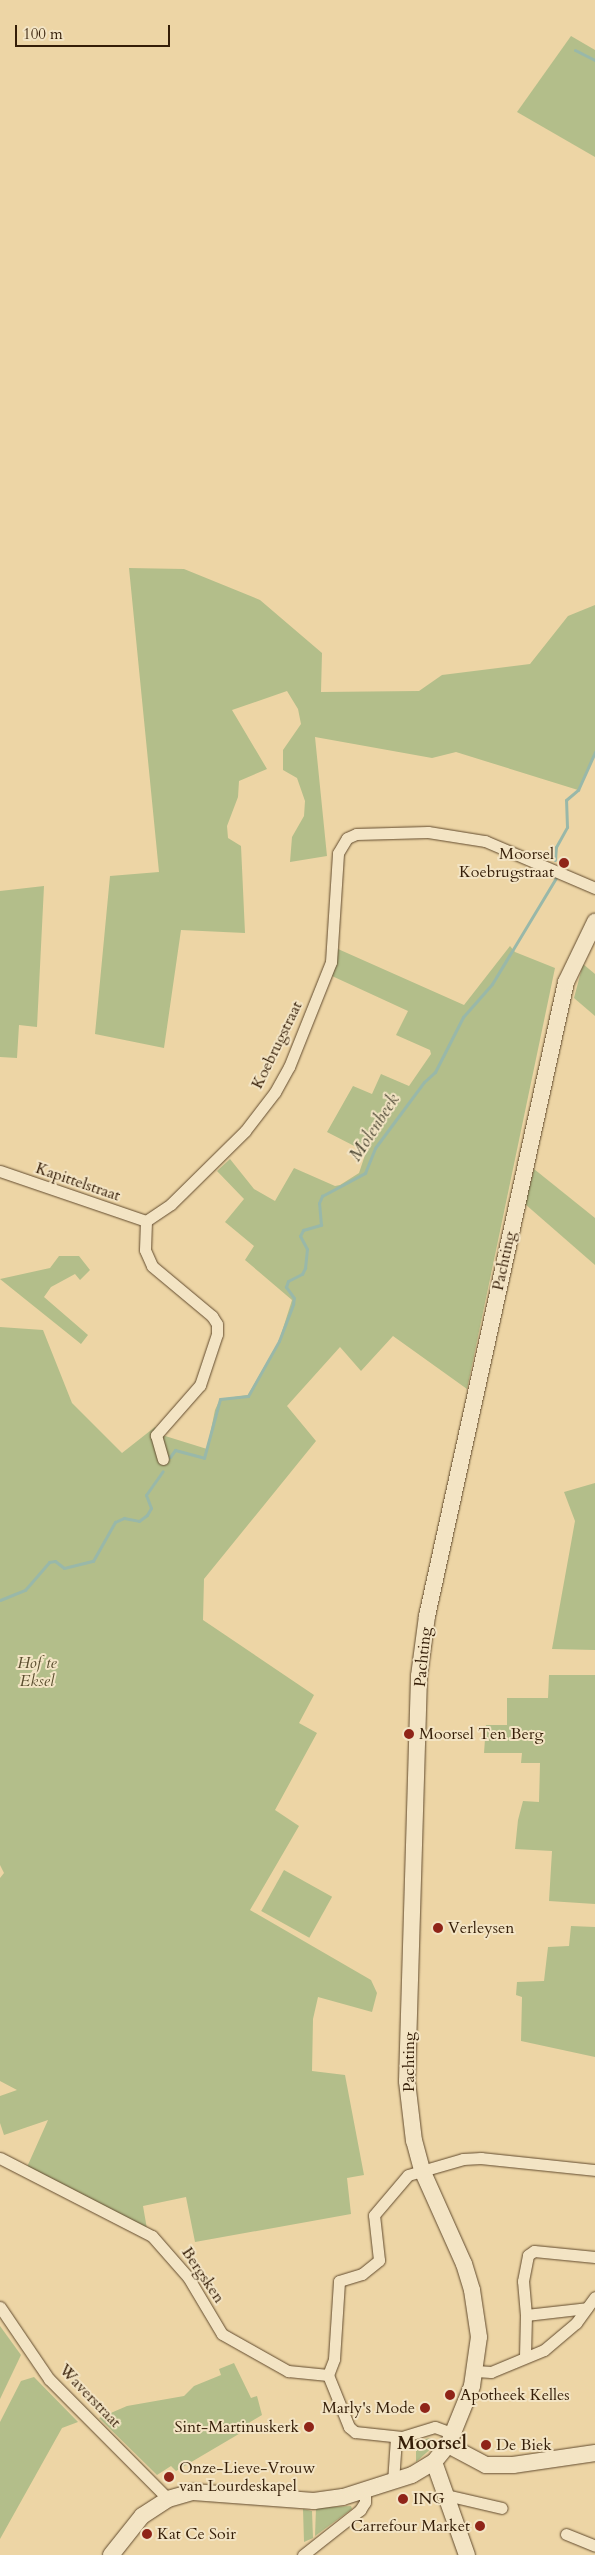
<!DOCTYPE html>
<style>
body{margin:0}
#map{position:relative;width:595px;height:2555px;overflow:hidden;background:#edd5a5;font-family:Cardo,serif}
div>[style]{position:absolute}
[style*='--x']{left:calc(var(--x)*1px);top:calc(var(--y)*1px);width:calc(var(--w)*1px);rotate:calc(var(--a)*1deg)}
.green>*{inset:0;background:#b3be8a;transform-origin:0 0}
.stream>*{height:3px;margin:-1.5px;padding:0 1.5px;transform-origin:1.5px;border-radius:1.5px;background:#99b8a9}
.roads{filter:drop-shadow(0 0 1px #624b2e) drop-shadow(0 0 1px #624b2e)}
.street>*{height:11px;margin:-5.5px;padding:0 5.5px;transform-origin:5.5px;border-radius:5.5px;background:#f3e4c4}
.secondary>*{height:16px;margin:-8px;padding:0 8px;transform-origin:8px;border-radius:8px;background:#f3e4c4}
.dots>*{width:14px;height:14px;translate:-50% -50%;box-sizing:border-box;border:2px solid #f3e4c4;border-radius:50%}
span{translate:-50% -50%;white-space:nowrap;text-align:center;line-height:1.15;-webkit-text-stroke:4px #f3e4c4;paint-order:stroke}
.poi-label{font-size:16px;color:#341d07}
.right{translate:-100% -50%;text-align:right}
.left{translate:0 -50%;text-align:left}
.street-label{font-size:16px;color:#341d07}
.park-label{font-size:16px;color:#5a4d2e;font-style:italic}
.water-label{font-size:18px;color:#524c38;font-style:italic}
.quarter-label{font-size:19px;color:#341d07;font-weight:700}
.scale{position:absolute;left:15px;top:25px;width:155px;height:22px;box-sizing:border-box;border:2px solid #341d07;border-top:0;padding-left:6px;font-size:15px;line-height:18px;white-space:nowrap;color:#341d07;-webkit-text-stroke:4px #f3e4c4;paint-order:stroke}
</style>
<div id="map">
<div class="green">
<i style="clip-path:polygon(571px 36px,595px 50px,595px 157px,517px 112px)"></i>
<i style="clip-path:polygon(129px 568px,184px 569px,260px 600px,322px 653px,321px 692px,419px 691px,442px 675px,530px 664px,568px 616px,595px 605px,595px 752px,578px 790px,456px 752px,432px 758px,315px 737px,327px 856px,290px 862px,292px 837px,304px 816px,305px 801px,297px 778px,283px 770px,283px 750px,301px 724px,298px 709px,287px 691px,232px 710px,267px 769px,239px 781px,238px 797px,227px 826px,228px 838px,241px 846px,245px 933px,181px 930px,164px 1048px,95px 1034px,110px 876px,159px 872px)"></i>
<i style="clip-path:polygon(44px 886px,37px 1027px,19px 1025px,17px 1058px,0 1057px,0 891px)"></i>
<i style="clip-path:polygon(510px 946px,515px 952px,555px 968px,467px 1389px,393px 1336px,361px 1371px,340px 1347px,287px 1406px,316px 1441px,204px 1579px,203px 1620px,314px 1695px,299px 1723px,317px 1733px,275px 1810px,299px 1826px,250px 1910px,371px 1980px,377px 1993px,372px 2012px,318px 1997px,313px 2019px,312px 2071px,345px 2075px,364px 2175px,347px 2178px,351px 2214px,195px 2242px,186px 2197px,143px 2206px,147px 2229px,27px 2167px,48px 2120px,4px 2135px,0 2123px,0 2096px,17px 2090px,0 2081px,0 1878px,4px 1873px,0 1865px,0 1327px,43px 1330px,72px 1403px,122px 1453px,155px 1427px,162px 1435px,207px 1449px,215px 1410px,220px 1399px,248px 1395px,279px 1341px,292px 1300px,245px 1260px,254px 1246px,225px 1222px,244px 1199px,217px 1171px,230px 1159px,254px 1189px,275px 1201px,294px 1168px,335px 1186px,340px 1185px,359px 1173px,366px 1152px,327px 1132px,353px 1086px,372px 1094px,381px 1074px,409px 1086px,431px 1054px,430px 1050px,396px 1035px,408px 1011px,332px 976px,338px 949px,464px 1005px)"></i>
<i style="clip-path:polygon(583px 964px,595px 974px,595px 1016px,574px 998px)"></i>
<i style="clip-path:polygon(534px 1169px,595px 1218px,595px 1265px,525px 1204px)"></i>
<i style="clip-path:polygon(59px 1256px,79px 1256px,90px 1270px,80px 1280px,75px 1274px,51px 1287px,44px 1297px,88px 1335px,81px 1344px,0 1279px,50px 1268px)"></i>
<i style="clip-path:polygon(595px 1483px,595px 1650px,552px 1649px,575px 1521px,564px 1492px)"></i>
<i style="clip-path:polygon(549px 1675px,595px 1675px,595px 1904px,549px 1901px,552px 1851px,515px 1849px,518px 1820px,523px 1801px,539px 1802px,540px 1763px,521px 1763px,522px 1753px,484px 1753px,486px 1725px,507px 1725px,507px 1698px,548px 1698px)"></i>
<i style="left:284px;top:1870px;width:55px;height:47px;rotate:29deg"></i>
<i style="clip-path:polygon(571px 1926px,595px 1927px,595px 2057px,521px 2041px,522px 1997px,516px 1995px,517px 1982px,544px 1981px,548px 1947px,569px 1946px)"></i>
<i style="clip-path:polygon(0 2326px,21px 2355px,0 2399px)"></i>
<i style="clip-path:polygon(234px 2363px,251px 2398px,257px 2396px,262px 2415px,247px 2424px,249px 2428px,176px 2471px,171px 2466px,157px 2475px,99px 2418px,127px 2406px,184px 2396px,194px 2386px,221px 2375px,219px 2369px)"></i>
<i style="clip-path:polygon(34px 2377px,78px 2422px,62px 2428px,0 2539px,0 2422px,21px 2381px)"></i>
<i style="clip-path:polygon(429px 2438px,435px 2440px,435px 2445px,416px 2462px,416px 2442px)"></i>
<i style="clip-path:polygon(351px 2506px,352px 2509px,315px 2536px,316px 2508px)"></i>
<i style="clip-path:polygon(303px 2509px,312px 2511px,313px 2538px,304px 2542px)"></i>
</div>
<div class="stream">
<i style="--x:575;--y:50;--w:22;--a:27"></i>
<i style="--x:555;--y:860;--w:13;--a:-86"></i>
<i style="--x:556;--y:847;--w:23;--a:-61"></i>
<i style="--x:567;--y:827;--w:27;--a:-92"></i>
<i style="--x:566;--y:800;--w:16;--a:-40"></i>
<i style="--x:578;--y:790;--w:42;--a:-65.9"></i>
<i style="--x:170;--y:1457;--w:9;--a:-54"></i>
<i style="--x:175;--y:1450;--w:30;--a:15"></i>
<i style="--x:204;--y:1458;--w:61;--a:-74.8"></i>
<i style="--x:220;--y:1399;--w:28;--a:-6"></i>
<i style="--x:248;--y:1396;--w:63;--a:-60.6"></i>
<i style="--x:279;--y:1341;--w:40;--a:-69"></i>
<i style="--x:293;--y:1304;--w:6;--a:-81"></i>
<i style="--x:294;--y:1298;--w:14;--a:-126"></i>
<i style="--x:286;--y:1287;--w:6;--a:-72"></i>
<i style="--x:288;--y:1281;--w:16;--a:-27"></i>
<i style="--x:302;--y:1274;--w:7;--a:-63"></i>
<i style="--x:305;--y:1268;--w:19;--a:-84"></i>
<i style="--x:307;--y:1249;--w:15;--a:-118"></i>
<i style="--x:300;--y:1236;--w:7;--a:-63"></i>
<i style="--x:303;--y:1230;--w:19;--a:-16"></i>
<i style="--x:321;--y:1225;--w:22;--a:-95"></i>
<i style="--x:319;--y:1203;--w:8;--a:-67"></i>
<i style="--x:322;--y:1196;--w:49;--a:-28.1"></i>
<i style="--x:365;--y:1173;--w:27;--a:-68"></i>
<i style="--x:375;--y:1148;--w:82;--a:-53.4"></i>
<i style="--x:424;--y:1082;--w:15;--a:-42"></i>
<i style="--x:435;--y:1072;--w:62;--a:-63"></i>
<i style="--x:463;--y:1017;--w:44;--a:-48.7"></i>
<i style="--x:492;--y:984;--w:124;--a:-58.9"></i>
<i style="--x:0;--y:1600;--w:27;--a:-22"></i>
<i style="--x:25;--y:1590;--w:37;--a:-49"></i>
<i style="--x:49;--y:1562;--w:6;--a:-9"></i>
<i style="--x:55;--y:1561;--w:11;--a:38"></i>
<i style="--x:64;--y:1568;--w:30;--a:-14"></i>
<i style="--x:93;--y:1561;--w:45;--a:-60.6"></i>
<i style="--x:115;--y:1522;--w:10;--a:-24"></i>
<i style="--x:124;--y:1518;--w:15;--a:11"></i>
<i style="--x:139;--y:1521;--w:10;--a:-37"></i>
<i style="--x:147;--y:1515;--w:8;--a:-60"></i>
<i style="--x:151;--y:1508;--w:14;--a:-111"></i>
<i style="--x:146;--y:1495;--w:29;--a:-55"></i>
</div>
<div class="roads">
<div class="street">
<i style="--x:0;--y:1171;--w:154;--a:18.9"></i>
<i style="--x:146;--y:1221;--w:30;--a:-34"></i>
<i style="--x:171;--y:1204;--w:104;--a:-44.6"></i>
<i style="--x:245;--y:1131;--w:49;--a:-52.4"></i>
<i style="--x:275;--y:1092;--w:29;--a:-61"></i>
<i style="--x:289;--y:1067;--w:113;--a:-68.2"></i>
<i style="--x:331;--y:962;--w:109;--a:-86.3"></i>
<i style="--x:338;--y:853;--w:17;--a:-59"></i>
<i style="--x:347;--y:838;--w:10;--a:-24"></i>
<i style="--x:356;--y:834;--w:72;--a:-1.6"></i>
<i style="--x:428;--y:832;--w:58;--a:9"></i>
<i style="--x:485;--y:841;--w:120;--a:23.1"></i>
<i style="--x:146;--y:1221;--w:29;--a:92"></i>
<i style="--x:145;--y:1250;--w:17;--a:66"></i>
<i style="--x:152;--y:1266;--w:78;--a:39.8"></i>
<i style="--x:212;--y:1316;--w:9;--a:58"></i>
<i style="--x:217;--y:1324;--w:10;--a:90"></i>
<i style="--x:217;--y:1334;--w:54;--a:108.4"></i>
<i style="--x:200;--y:1385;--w:67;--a:131.3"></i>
<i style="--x:156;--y:1435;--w:25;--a:74"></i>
<i style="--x:0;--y:2158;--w:171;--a:27.2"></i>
<i style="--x:152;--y:2236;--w:55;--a:48.7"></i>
<i style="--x:188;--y:2277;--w:66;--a:59.2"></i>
<i style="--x:222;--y:2334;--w:76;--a:29.3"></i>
<i style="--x:288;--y:2371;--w:40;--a:5.7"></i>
<i style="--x:328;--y:2375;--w:56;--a:68"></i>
<i style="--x:349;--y:2427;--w:8;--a:40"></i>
<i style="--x:355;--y:2432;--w:47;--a:6.1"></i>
<i style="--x:402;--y:2437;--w:34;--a:-17"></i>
<i style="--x:435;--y:2427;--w:20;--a:20"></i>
<i style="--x:0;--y:2307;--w:87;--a:55.8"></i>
<i style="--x:49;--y:2379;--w:169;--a:45.2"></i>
<i style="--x:526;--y:2315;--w:34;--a:-95"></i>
<i style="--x:523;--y:2281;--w:26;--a:-79"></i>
<i style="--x:528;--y:2255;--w:7;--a:-34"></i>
<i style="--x:534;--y:2251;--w:61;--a:5.6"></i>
<i style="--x:525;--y:2356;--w:41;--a:-88.6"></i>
<i style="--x:526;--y:2315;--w:61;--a:-6.5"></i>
<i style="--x:476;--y:2371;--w:15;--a:4"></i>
<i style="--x:491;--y:2372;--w:57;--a:-22.5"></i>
<i style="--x:544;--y:2350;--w:42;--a:-40.2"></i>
<i style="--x:576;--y:2323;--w:32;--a:-54"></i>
<i style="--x:328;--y:2375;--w:17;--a:-69"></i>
<i style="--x:334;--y:2359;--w:78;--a:-86.3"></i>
<i style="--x:339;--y:2281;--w:24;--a:-17"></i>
<i style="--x:362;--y:2274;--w:22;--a:-39"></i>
<i style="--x:379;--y:2260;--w:45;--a:-96.3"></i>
<i style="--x:374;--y:2215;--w:52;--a:-49.6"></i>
<i style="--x:408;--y:2175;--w:57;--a:-16.2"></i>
<i style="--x:463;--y:2159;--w:18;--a:-3"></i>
<i style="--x:481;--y:2158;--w:115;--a:6"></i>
<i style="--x:393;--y:2482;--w:44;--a:-86.1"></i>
<i style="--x:446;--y:2495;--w:57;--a:13.1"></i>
<i style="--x:566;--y:2534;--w:31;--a:22"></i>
<i style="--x:303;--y:2555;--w:73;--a:-38.3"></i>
<i style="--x:360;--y:2510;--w:9;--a:-58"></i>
<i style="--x:365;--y:2502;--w:11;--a:-90"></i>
</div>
<div class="secondary">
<i style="--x:448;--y:2445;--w:43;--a:27.8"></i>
<i style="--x:486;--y:2465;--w:27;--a:0"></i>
<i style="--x:513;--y:2465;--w:83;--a:-8.3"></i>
<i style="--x:434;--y:2462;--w:99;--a:70.5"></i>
<i style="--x:111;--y:2555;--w:50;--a:-51.5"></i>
<i style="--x:142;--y:2516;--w:31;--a:-33"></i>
<i style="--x:168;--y:2499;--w:26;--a:-16"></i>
<i style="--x:193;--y:2492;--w:121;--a:4.3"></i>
<i style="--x:314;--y:2501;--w:29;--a:-8"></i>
<i style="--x:343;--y:2497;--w:72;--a:-17.7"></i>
<i style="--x:412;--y:2475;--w:26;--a:-31"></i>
<i style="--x:434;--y:2462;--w:22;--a:-51"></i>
<i style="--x:448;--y:2445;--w:64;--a:-67.9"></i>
<i style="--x:472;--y:2386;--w:49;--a:-81.9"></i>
<i style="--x:479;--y:2337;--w:48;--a:-98.5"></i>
<i style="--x:472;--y:2290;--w:27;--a:-107"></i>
<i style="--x:464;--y:2264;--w:103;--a:-114.1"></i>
<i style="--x:422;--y:2170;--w:30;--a:-105"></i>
<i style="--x:414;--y:2141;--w:60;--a:-96.7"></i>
<i style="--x:407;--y:2081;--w:405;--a:-88.3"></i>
<i style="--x:419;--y:1676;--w:61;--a:-82.4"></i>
<i style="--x:427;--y:1616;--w:649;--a:-77.63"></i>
<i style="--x:566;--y:982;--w:67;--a:-64.2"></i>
</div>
</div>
<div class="dots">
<i style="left:564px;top:863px;background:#8f2418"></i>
<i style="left:409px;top:1734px;background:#8f2418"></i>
<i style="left:438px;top:1928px;background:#8f2418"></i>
<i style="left:450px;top:2395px;background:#8f2418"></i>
<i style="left:425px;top:2408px;background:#8f2418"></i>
<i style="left:309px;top:2427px;background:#8f2418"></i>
<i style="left:486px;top:2445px;background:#8f2418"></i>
<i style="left:169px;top:2477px;background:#8f2418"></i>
<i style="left:403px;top:2499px;background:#8f2418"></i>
<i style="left:480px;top:2526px;background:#8f2418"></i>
<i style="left:147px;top:2534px;background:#8f2418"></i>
</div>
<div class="poi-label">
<span class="right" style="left:554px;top:863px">Moorsel<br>Koebrugstraat</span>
<span class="left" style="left:419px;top:1734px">Moorsel Ten Berg</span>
<span class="left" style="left:448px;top:1928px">Verleysen</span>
<span class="left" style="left:460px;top:2395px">Apotheek Kelles</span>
<span class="right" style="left:415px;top:2408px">Marly's Mode</span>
<span class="right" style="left:299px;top:2427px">Sint-Martinuskerk</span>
<span class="left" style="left:496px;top:2445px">De Biek</span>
<span class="left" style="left:179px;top:2477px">Onze-Lieve-Vrouw<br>van Lourdeskapel</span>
<span class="left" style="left:413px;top:2499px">ING</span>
<span class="right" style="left:470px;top:2526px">Carrefour Market</span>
<span class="left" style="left:157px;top:2534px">Kat Ce Soir</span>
</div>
<div class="street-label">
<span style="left:277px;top:1045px;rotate:-64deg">Koebrugstraat</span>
<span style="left:78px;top:1182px;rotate:19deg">Kapittelstraat</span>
<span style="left:504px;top:1261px;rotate:-78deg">Pachting</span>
<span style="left:423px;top:1657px;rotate:-84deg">Pachting</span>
<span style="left:409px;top:2062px;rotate:-90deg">Pachting</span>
<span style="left:203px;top:2275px;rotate:56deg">Bergsken</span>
<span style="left:90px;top:2396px;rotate:46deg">Waverstraat</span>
</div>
<div class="park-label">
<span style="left:37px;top:1672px">Hof te<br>Eksel</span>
</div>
<div class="water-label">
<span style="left:375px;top:1128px;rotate:-57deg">Molenbeek</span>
</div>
<div class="quarter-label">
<span style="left:432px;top:2444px">Moorsel</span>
</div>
<div class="scale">100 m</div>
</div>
